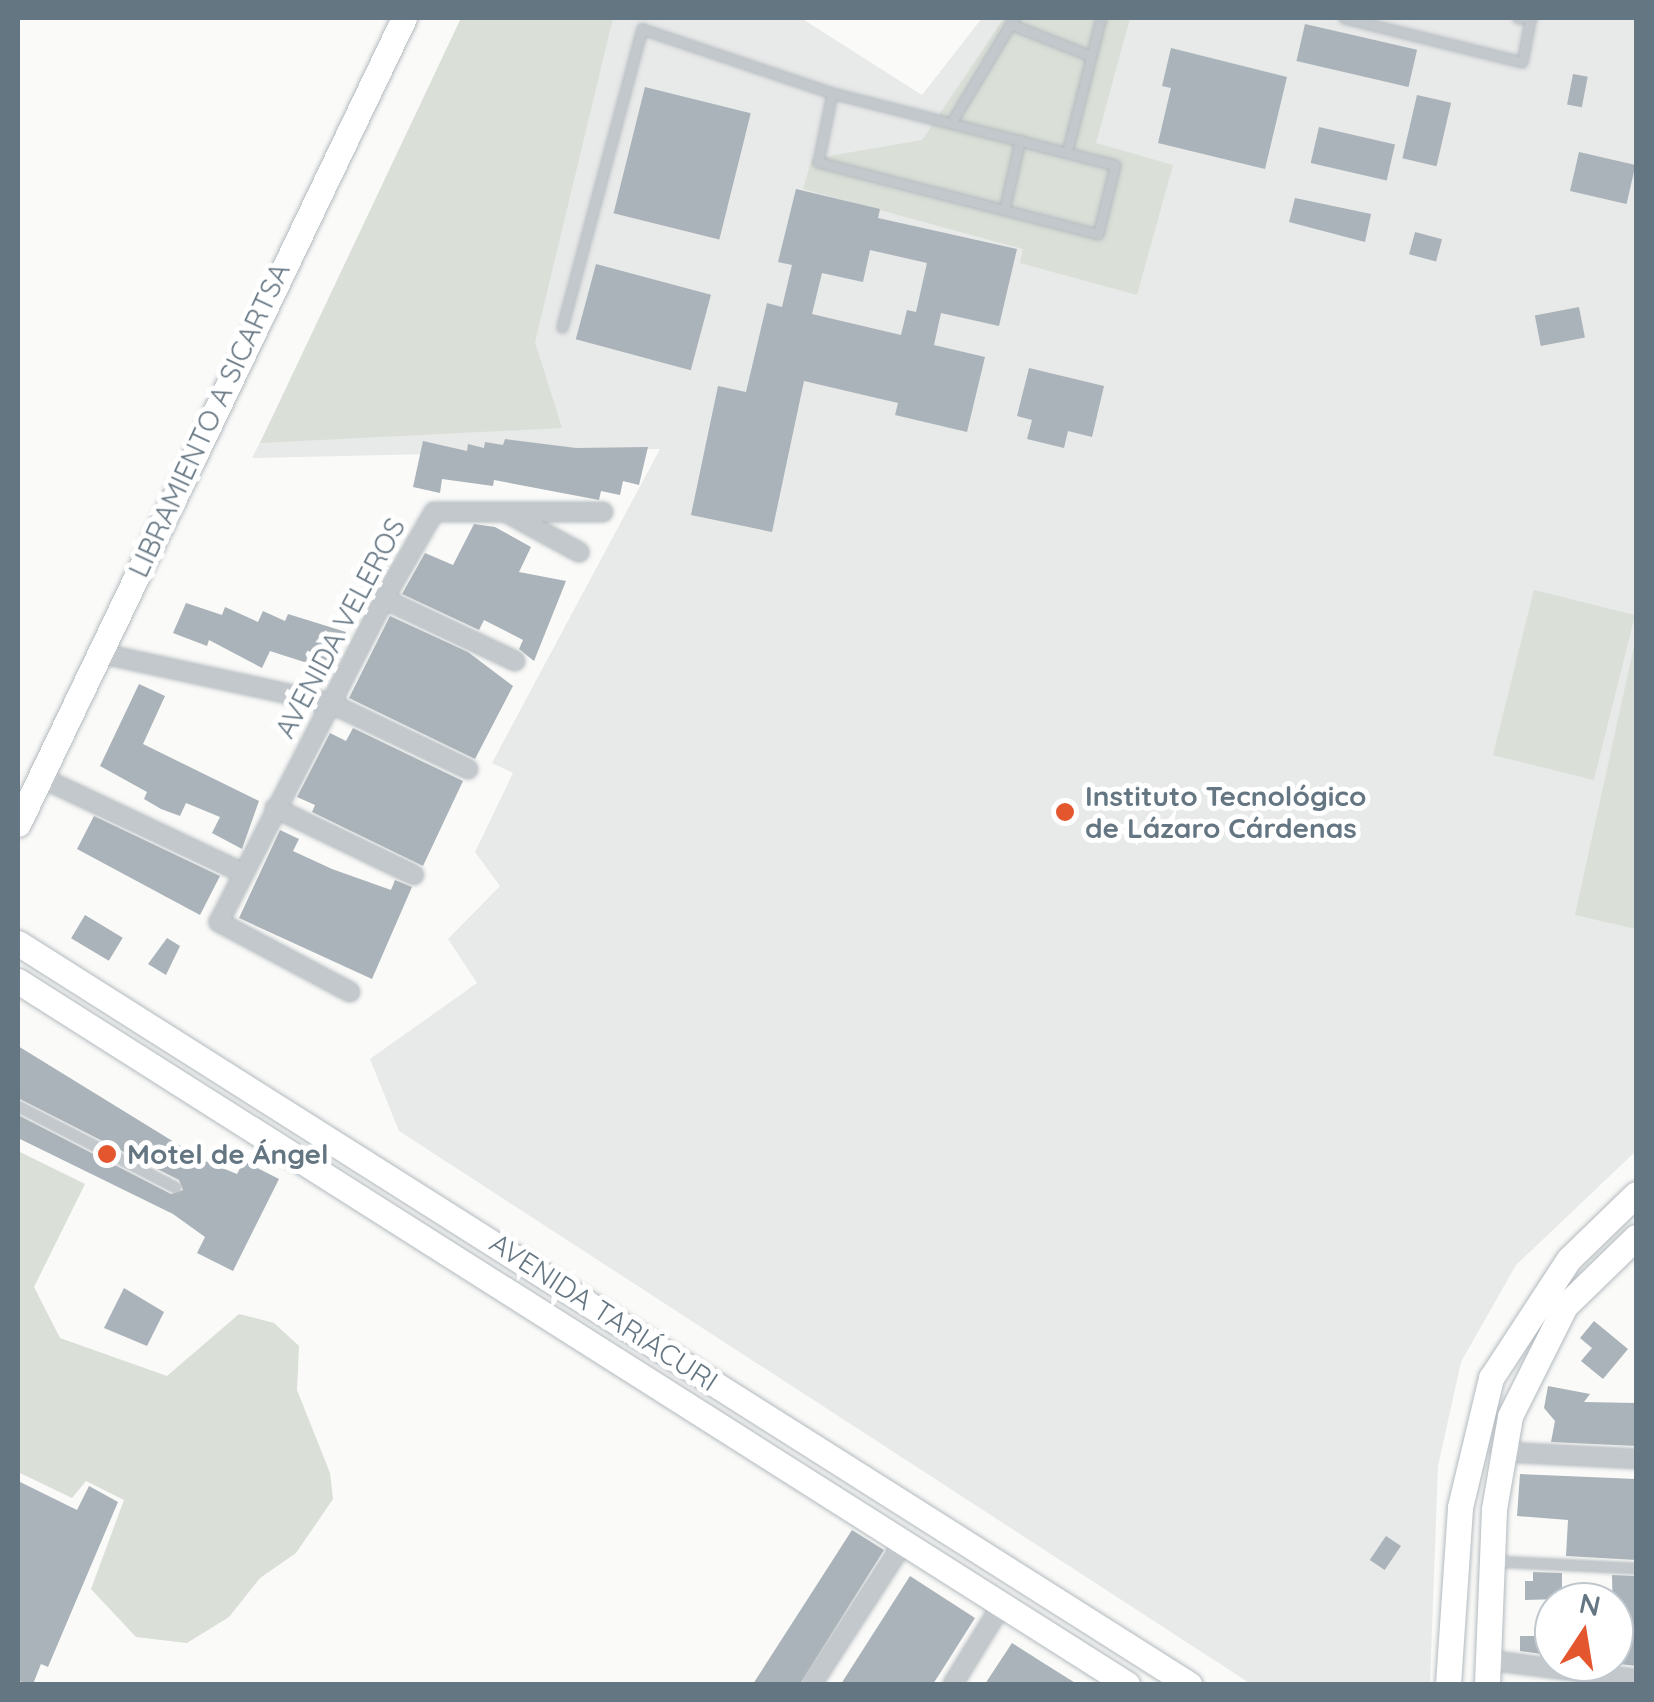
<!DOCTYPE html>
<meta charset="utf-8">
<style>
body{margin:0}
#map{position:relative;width:1654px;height:1702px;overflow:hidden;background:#fafaf8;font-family:Quicksand,sans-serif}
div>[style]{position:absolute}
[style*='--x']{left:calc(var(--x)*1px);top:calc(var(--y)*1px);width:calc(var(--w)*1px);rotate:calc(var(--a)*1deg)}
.built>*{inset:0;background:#e8e9e9}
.green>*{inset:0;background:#dadfd7;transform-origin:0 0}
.building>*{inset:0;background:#aab3b9;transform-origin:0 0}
.roads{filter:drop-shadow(0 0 2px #b3babf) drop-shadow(0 0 2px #b3babf)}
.lane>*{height:9px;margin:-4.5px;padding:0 4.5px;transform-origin:4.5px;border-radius:4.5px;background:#c3c8cc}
.street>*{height:18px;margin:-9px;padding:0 9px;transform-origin:9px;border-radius:9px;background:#c3c8cc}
.secondary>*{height:25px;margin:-12.5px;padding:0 12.5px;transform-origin:12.5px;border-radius:12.5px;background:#fff}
.dots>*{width:28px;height:28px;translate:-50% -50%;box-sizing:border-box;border:5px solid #fff;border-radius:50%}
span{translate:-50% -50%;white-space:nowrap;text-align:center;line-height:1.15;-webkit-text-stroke:10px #fff;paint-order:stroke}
.street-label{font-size:28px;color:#657683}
.poi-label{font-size:28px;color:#657683;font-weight:700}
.left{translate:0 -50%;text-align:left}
.frame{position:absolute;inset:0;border:20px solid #657683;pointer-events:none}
.north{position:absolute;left:1534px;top:1582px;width:100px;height:100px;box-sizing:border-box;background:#fff;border:2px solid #c1c8cd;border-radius:50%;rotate:12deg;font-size:28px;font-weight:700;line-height:40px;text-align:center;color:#657683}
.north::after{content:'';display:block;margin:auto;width:35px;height:45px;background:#e4572e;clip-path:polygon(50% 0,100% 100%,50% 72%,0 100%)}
</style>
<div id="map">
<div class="built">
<i style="clip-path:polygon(473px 18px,801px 18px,922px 95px,982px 18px,1636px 18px,1636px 1151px,1516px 1265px,1461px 1362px,1438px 1466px,1430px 1684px,1251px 1684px,399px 1131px,370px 1059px,477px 983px,448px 939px,500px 886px,475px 852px,513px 773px,492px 763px,660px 449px,252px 458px)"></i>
</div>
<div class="green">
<i style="clip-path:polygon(461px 18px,613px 18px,535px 342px,562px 428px,260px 443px)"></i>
<i style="clip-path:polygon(1004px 18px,1130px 18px,1096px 143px,1173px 165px,1137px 295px,1020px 263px,1023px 249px,803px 189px,812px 159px,922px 140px)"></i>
<i style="left:1534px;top:590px;width:104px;height:170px;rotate:14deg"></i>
<i style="clip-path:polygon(1636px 637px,1636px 929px,1575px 915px)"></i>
<i style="clip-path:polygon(18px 1151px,85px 1184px,34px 1287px,60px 1338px,167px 1376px,239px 1314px,274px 1323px,299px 1346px,297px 1390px,330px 1473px,333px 1499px,296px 1553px,260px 1578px,229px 1617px,187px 1643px,136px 1637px,91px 1589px,124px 1500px,86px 1481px,72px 1498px,18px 1472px)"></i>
</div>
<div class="building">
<i style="left:1305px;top:24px;width:115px;height:38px;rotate:13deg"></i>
<i style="clip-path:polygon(1171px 48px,1287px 77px,1265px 169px,1158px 143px,1171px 88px,1162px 86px)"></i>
<i style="left:1573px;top:74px;width:15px;height:31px;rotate:11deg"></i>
<i style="left:645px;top:87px;width:109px;height:130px;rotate:14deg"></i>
<i style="left:1417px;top:95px;width:35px;height:65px;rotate:13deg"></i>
<i style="left:1319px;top:127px;width:78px;height:37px;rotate:13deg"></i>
<i style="left:1579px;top:152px;width:58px;height:40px;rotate:13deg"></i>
<i style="clip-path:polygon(evenodd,796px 189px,880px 209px,878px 218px,1017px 249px,999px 326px,941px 313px,934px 345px,985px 357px,967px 432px,895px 415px,898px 403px,804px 381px,772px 532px,691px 515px,718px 386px,746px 392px,767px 303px,782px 307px,792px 265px,778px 262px,796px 189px,870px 250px,927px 263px,916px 312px,907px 310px,901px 335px,812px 314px,822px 273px,863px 282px,870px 250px)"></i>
<i style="clip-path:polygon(1295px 198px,1371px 214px,1365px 242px,1289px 222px)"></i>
<i style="left:1415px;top:232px;width:28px;height:23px;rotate:15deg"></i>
<i style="left:596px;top:264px;width:119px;height:78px;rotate:15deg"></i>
<i style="left:1579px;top:307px;width:31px;height:45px;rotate:79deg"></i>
<i style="clip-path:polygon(1029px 368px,1104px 386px,1092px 437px,1068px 431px,1064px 448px,1027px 439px,1032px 420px,1017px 416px)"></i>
<i style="clip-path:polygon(505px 439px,576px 448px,648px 447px,639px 485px,623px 481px,620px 495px,601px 491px,599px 500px,494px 480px,493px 486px,442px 479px,440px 493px,413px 487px,423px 441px,467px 451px,468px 444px,484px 448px,485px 442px,503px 445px)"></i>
<i style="clip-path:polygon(474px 524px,495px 527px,531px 547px,519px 572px,566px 581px,534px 661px,519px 649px,523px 640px,484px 620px,479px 630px,402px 594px,425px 553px,453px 565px)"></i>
<i style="clip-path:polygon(186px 603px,222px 615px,225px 607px,258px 622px,263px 611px,285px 621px,288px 614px,346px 632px,329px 670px,270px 651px,262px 668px,209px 640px,207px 646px,173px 633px)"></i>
<i style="clip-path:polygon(390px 616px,468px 652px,513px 686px,475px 759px,349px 698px)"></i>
<i style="clip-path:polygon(139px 684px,165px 696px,143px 744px,259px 801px,242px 849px,212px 833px,220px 817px,186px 803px,180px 816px,161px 809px,144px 799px,147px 792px,100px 766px)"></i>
<i style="clip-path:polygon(353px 728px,463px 781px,423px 866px,312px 812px,315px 805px,297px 797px,330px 733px,346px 741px)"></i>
<i style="clip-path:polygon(94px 816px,220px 876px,200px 915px,77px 849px)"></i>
<i style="clip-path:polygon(280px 830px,299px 839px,293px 851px,332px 869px,391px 890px,395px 880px,412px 887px,372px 979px,239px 918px)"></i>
<i style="left:85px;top:915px;width:44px;height:27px;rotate:31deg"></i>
<i style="clip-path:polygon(167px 938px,180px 946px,166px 975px,148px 964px)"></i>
<i style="clip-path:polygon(18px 1046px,205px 1161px,237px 1174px,244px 1161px,279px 1179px,233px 1271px,197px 1253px,205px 1237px,173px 1214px,18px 1138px,18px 1115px,171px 1194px,183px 1190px,179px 1180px,18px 1098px)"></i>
<i style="clip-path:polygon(124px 1288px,164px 1312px,147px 1346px,104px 1328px)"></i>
<i style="clip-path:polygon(1594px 1321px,1628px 1349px,1603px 1379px,1581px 1361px,1592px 1348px,1580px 1338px)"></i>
<i style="clip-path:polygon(1548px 1386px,1590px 1394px,1584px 1402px,1636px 1403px,1636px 1446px,1551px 1442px,1555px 1421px,1544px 1408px)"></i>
<i style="clip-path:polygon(1520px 1474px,1636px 1479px,1636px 1560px,1566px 1556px,1568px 1520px,1517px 1516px)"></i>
<i style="clip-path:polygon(18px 1481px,77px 1510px,89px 1486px,118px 1502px,48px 1667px,41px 1664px,33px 1684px,18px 1681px)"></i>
<i style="clip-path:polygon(852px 1530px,884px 1550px,800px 1684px,753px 1684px)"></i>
<i style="left:1386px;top:1536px;width:18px;height:29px;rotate:34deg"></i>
<i style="clip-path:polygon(1533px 1572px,1562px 1573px,1562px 1599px,1525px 1600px,1525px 1581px,1533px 1581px)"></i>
<i style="clip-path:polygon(1612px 1575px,1636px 1576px,1636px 1666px,1602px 1662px,1614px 1662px)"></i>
<i style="clip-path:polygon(910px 1576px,975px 1618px,944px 1667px,933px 1684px,841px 1684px)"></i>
<i style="clip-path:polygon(1520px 1636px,1554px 1636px,1554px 1656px,1520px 1651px)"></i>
<i style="clip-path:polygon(1012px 1643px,1045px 1664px,1077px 1684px,985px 1684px)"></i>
</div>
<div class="roads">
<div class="lane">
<i style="--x:1344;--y:18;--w:183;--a:13.9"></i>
<i style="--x:1522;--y:62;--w:43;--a:-79.2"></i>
<i style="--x:1518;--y:18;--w:13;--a:0"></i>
<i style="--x:1010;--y:24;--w:87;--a:21.6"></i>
<i style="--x:951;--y:123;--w:122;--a:-59"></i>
<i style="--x:1067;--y:152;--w:138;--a:-75.8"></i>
<i style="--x:1004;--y:210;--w:72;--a:-77.1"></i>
<i style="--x:562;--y:327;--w:309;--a:-75"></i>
<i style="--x:642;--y:29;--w:200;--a:18.6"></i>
<i style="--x:832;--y:93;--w:292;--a:14.3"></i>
<i style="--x:1115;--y:165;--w:71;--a:103.8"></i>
<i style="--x:1098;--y:234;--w:289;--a:-165.6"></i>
<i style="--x:818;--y:162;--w:70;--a:-78.5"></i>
<i style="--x:18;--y:1106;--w:177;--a:27.3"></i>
<i style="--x:1493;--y:1561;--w:143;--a:2.8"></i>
</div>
<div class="street">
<i style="--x:509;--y:514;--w:80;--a:28.5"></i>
<i style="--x:384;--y:599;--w:145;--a:25.3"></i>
<i style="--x:99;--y:653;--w:236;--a:12.2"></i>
<i style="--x:330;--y:703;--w:153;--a:25.6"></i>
<i style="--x:40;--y:777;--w:222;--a:25.3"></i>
<i style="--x:275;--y:808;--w:154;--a:25.7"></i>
<i style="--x:350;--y:992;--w:149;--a:-151.9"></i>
<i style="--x:219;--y:922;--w:363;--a:-62.9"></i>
<i style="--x:384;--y:599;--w:100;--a:-60.1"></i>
<i style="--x:434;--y:512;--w:169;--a:0"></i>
<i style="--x:1500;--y:1452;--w:136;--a:2.9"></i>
<i style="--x:1488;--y:1660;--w:149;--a:7.3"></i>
<i style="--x:812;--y:1684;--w:169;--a:-57.1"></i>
<i style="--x:953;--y:1684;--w:92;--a:-58.4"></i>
</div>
<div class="secondary">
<i style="--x:18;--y:824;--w:894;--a:-64.41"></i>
<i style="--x:18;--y:943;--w:1386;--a:32.33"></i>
<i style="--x:18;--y:981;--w:1313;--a:32.37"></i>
<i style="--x:1448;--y:1684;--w:177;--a:-86.1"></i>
<i style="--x:1460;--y:1507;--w:133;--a:-76.5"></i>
<i style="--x:1491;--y:1378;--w:142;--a:-56.8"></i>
<i style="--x:1569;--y:1259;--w:93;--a:-44.1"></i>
<i style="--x:1487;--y:1684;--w:175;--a:-87.7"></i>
<i style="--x:1494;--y:1509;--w:94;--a:-80.2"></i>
<i style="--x:1510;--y:1416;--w:123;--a:-63.4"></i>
<i style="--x:1565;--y:1306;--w:99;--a:-44.2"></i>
</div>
</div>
<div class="dots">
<i style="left:1065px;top:812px;background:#e4572e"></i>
<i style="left:107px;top:1154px;background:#e4572e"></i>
</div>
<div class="street-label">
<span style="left:209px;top:420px;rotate:-65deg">LIBRAMIENTO A SICARTSA</span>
<span style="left:340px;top:628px;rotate:-62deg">AVENIDA VELEROS</span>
<span style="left:604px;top:1312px;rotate:33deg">AVENIDA TARIÁCURI</span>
</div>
<div class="poi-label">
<span class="left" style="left:1085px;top:812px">Instituto Tecnológico<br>de Lázaro Cárdenas</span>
<span class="left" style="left:127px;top:1154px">Motel de Ángel</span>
</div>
<div class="frame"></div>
<div class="north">N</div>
</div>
